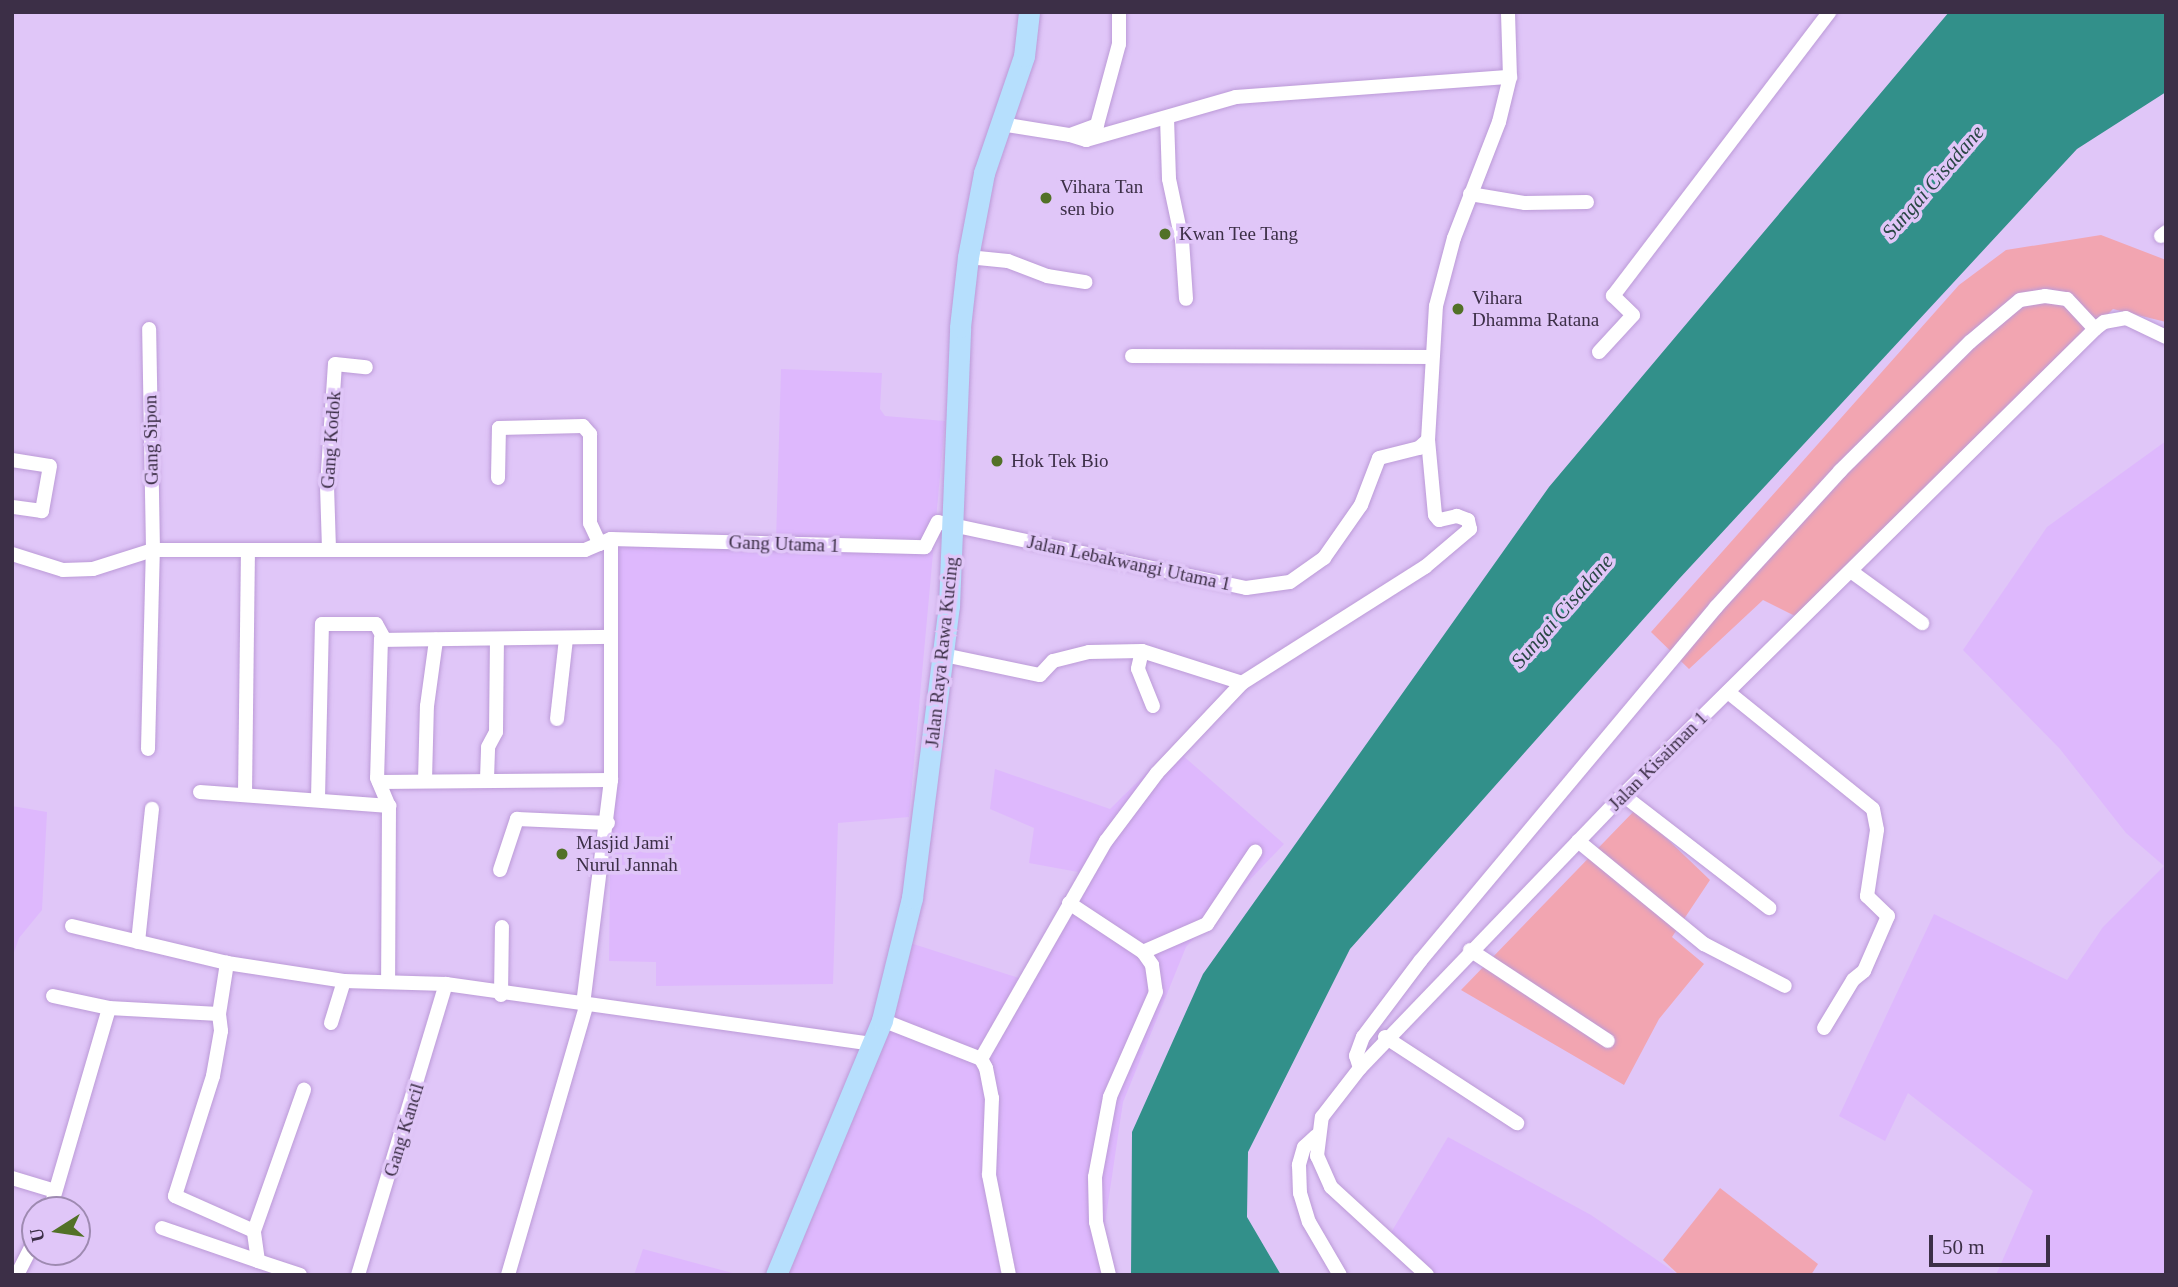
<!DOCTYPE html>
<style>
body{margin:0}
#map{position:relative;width:2178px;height:1287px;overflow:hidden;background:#e0c6f8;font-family:"Times New Roman",serif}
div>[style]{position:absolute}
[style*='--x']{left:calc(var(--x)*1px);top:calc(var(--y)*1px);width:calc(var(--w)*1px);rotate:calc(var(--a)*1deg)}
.built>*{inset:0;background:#deb8fd}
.green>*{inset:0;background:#f2a5b1}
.water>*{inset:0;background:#32908a}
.roads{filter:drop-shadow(0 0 2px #bb9ad7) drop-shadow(0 0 2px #bb9ad7)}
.street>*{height:14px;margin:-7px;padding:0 7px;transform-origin:7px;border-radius:7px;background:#fff}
.secondary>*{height:21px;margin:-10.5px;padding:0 10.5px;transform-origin:10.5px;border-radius:10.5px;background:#b6dffd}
.dots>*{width:19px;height:19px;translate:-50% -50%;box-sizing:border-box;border:4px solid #e0c6f8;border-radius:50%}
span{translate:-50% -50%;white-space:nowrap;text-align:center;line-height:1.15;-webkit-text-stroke:7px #e0c6f8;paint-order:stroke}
.poi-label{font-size:19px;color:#3c2f47}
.left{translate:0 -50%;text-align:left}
.street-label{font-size:19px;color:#3c2f47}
.water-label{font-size:21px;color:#2a4745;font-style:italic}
.frame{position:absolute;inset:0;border:14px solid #3c2f47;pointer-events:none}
.north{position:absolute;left:21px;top:1196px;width:70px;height:70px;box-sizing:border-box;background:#e0c6f8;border:2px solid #9e8ab1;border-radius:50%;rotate:258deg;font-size:19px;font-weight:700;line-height:28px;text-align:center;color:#3c2f47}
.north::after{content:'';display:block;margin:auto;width:24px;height:32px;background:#527127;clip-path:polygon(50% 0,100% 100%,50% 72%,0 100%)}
.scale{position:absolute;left:1929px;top:1235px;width:121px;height:32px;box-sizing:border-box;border:4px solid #3c2f47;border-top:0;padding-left:9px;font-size:21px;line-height:24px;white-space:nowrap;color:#3c2f47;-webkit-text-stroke:5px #e0c6f8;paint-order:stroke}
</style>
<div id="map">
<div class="built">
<i style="clip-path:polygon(781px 369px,882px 373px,880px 409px,885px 416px,945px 421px,909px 817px,838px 823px,833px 984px,656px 986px,656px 962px,609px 961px,614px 543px,776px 541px)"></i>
<i style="clip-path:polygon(2166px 441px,2166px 1275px,1996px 1275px,2033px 1191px,1908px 1093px,1885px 1141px,1839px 1116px,1934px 914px,2067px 980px,2103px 927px,2164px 866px,2126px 833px,2060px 749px,1963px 650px,2047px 527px)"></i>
<i style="clip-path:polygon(1173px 747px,1284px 844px,1186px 947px,1123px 1102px,1104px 1230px,1117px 1275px,774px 1275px,901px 940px,1019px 978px,1078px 877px,1078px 872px,1029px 863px,1034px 828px,990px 809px,995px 769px,1110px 809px)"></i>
<i style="clip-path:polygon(12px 806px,47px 812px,42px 910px,19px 938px,12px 958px)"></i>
<i style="clip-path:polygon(1448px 1137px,1591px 1215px,1679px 1275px,1434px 1275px,1389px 1236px)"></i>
<i style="clip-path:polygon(643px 1249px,740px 1275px,634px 1275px)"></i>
</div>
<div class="green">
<i style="clip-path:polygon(2101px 235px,2166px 260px,2166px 322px,2113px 309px,1805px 621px,1763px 600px,1689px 669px,1651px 632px,1959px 285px,2006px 250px)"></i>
<i style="clip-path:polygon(1636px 809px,1710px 880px,1672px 937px,1704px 964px,1659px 1019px,1624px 1085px,1461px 990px)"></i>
<i style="clip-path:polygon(1720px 1188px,1818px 1264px,1811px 1275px,1679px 1275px,1663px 1260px)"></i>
</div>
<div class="water">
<i style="clip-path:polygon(1949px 12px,2166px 12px,2166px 92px,2077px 149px,1679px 579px,1350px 949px,1248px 1152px,1247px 1217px,1281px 1275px,1131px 1275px,1132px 1132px,1203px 974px,1549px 487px)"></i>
</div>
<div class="roads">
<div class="street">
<i style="--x:1167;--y:118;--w:61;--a:88.1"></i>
<i style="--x:1169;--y:179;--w:62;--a:78"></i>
<i style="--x:1182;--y:240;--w:59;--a:86.1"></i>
<i style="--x:1001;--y:124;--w:70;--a:9.1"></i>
<i style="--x:1070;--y:135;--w:29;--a:-20"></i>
<i style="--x:1097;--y:125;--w:84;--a:-74.8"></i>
<i style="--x:1119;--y:44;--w:32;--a:-90"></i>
<i style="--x:1070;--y:135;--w:17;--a:17"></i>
<i style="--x:1086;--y:140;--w:156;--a:-16"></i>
<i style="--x:1236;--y:97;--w:275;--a:-4.2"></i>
<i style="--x:1470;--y:194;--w:56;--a:9.3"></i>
<i style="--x:1525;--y:203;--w:62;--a:-0.9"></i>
<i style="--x:2161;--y:236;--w:6;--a:-39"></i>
<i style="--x:968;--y:257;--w:40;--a:5.7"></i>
<i style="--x:1008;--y:261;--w:42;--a:21"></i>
<i style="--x:1047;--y:276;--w:39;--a:9"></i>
<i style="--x:1599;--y:352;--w:50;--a:-47.4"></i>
<i style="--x:1633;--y:315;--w:28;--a:-136"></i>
<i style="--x:1613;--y:296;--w:357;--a:-52.7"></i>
<i style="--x:1132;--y:356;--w:298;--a:0.2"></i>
<i style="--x:12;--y:460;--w:38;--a:9"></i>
<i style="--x:50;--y:466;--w:46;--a:100.1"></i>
<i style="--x:42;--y:511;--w:30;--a:-172"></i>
<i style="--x:498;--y:478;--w:50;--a:-88.9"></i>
<i style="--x:499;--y:428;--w:84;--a:-1.4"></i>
<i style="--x:583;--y:426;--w:11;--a:49"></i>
<i style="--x:590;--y:434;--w:89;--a:90"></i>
<i style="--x:590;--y:523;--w:23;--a:65"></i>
<i style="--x:611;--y:539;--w:241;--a:90"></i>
<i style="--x:329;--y:549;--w:62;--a:-91.8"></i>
<i style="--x:327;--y:487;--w:123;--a:-86.3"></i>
<i style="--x:335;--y:364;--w:31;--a:6"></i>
<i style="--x:12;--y:554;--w:53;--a:17.4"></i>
<i style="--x:63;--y:570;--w:30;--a:-2"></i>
<i style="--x:93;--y:569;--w:63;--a:-17.6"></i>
<i style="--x:153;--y:550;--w:432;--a:0"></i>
<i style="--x:585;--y:550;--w:28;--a:-23"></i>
<i style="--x:611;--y:539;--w:314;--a:1.5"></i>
<i style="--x:925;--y:547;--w:28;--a:-63"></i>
<i style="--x:938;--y:522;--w:315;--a:12.1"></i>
<i style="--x:1246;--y:588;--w:44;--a:-7.8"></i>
<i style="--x:1290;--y:582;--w:42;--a:-35.2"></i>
<i style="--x:1324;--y:558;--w:65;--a:-55.1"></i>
<i style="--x:1361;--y:505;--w:50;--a:-69"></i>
<i style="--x:1379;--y:458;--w:41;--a:-14"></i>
<i style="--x:1419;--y:448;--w:12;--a:-42"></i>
<i style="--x:1428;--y:440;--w:134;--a:-86.6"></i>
<i style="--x:1436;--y:306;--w:70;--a:-75.2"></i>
<i style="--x:1454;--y:238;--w:124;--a:-68.8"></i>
<i style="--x:1499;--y:122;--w:46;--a:-76.3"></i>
<i style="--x:1510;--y:77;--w:65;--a:-91.8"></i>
<i style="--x:1852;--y:572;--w:87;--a:36.1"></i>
<i style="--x:381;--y:638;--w:140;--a:91.6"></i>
<i style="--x:377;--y:778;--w:30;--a:67"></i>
<i style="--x:389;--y:806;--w:176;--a:90.3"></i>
<i style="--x:1142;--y:651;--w:18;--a:103"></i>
<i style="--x:1138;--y:669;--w:40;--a:68"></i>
<i style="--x:944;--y:655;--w:98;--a:11.8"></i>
<i style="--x:1040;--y:675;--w:19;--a:-47"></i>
<i style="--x:1053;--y:661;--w:37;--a:-14"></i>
<i style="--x:1089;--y:652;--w:53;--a:-1.1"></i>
<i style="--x:1142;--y:651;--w:105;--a:17.7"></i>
<i style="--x:1728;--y:692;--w:186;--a:38.9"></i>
<i style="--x:1873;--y:809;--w:21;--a:79"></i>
<i style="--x:1877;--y:830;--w:67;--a:98.6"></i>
<i style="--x:1867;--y:896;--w:29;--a:44"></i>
<i style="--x:1888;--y:916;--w:60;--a:113.6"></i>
<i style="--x:1864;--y:971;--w:14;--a:141"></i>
<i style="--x:1853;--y:980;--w:56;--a:121.1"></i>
<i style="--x:557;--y:719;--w:81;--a:-83.6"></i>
<i style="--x:148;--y:749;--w:199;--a:-88.6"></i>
<i style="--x:153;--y:550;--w:221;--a:-91"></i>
<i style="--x:487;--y:779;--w:32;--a:-88"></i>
<i style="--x:488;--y:747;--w:17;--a:-62"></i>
<i style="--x:496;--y:732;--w:93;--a:-89.4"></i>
<i style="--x:425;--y:780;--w:74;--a:-88.5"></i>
<i style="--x:427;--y:706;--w:67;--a:-82.2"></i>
<i style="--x:379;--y:782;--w:232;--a:-0.5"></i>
<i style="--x:611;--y:780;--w:226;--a:97.1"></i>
<i style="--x:200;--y:792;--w:190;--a:4.2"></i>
<i style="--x:245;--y:794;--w:241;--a:-89.3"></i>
<i style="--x:1623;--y:795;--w:185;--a:37.7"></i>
<i style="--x:318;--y:798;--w:174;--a:-88.7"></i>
<i style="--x:322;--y:624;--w:54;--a:0"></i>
<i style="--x:376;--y:624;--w:18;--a:61"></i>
<i style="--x:385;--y:640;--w:225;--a:-0.8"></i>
<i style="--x:1578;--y:841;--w:163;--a:39.3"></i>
<i style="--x:1704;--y:944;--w:91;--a:27.4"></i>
<i style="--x:500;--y:870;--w:54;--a:-71.6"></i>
<i style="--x:517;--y:819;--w:91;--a:2.5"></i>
<i style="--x:1069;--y:903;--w:89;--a:33.5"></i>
<i style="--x:1143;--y:952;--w:16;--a:55"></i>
<i style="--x:1152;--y:965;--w:27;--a:82"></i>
<i style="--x:1156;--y:992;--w:115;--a:113.7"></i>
<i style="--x:1110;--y:1097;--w:81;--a:100.6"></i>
<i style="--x:1095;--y:1177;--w:45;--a:88.7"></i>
<i style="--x:1096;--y:1222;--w:55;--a:76.2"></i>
<i style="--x:72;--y:926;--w:159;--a:13.4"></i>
<i style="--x:227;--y:963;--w:118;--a:8.7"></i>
<i style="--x:344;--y:981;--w:102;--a:1.7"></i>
<i style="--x:446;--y:984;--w:430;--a:8"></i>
<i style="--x:138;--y:942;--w:134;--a:-84"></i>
<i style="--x:1470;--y:950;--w:165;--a:33.4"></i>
<i style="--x:1143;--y:952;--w:70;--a:-23.6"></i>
<i style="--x:1207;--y:924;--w:87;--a:-56.3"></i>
<i style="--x:501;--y:995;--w:68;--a:-89.2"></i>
<i style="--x:53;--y:996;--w:57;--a:12.1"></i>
<i style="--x:109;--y:1008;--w:110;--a:3.1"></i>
<i style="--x:219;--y:1014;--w:17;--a:83"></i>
<i style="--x:221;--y:1031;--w:46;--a:100.1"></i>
<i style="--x:213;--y:1076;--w:126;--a:107.6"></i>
<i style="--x:175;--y:1196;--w:86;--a:23.9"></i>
<i style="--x:219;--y:1014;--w:52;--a:-81.1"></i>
<i style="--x:882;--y:1020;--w:106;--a:21.5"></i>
<i style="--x:981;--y:1059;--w:10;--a:61"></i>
<i style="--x:986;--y:1068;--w:31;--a:79"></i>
<i style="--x:992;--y:1098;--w:77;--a:92.2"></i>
<i style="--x:989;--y:1175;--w:102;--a:78.7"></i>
<i style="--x:331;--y:1023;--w:44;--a:-72.8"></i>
<i style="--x:1385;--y:1037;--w:158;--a:33.1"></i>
<i style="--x:981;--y:1059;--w:251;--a:-60.2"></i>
<i style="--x:1106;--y:841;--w:85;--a:-53.1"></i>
<i style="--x:1157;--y:773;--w:124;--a:-46.6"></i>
<i style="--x:1242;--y:683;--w:217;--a:-32.4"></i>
<i style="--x:1425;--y:567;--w:59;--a:-40.2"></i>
<i style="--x:1470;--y:529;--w:9;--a:-103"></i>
<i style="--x:1468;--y:520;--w:12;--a:-160"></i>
<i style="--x:1457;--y:516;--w:18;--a:167"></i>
<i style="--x:1439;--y:520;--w:6;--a:-129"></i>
<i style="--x:1435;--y:515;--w:75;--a:-95.3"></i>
<i style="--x:1360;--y:1068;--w:13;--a:-108"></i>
<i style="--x:1356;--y:1056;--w:20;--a:-70"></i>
<i style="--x:1363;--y:1037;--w:96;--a:-53"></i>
<i style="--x:1421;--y:960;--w:460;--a:-50.1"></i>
<i style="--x:1716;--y:607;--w:184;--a:-47.6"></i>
<i style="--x:1840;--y:471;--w:183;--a:-44.8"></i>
<i style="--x:1970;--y:342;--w:65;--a:-40"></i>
<i style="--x:2020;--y:300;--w:25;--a:-9"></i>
<i style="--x:2045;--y:296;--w:22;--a:8"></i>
<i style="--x:2067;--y:299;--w:41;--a:47"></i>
<i style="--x:1316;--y:1136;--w:16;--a:137"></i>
<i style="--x:1304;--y:1147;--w:19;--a:106"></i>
<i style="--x:1299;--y:1165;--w:28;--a:88"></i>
<i style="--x:1300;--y:1193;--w:30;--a:73"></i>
<i style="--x:1309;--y:1222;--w:61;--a:59.7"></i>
<i style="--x:12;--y:1178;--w:45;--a:16.8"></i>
<i style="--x:50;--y:1210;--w:210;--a:-73.7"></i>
<i style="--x:162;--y:1228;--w:102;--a:19"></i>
<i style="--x:17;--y:1275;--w:39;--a:-63"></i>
<i style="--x:300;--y:1275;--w:44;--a:-161.6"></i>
<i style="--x:258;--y:1261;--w:30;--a:-98"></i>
<i style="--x:254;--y:1231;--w:150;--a:-70.5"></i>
<i style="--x:358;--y:1275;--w:304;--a:-73.2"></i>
<i style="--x:508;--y:1275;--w:280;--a:-73.8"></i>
<i style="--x:1427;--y:1275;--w:130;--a:-137.5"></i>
<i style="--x:1331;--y:1187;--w:34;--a:-114"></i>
<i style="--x:1317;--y:1156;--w:39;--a:-83"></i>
<i style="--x:1322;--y:1117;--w:62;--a:-52.2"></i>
<i style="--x:1360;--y:1068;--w:379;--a:-46.1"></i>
<i style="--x:1623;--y:795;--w:663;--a:-44.63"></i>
<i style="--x:2095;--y:329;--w:11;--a:-38"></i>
<i style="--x:2104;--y:322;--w:22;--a:-10"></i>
<i style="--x:2126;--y:318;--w:44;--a:25.4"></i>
</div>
<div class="secondary">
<i style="--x:776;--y:1275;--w:276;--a:-67.4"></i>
<i style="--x:882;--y:1020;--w:126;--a:-76.2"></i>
<i style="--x:912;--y:898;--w:294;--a:-82.8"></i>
<i style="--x:949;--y:606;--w:279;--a:-87.7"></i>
<i style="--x:960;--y:327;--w:70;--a:-83.5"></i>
<i style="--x:968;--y:257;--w:86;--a:-79.2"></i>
<i style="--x:984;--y:173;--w:124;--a:-71.1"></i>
<i style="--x:1024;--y:56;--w:44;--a:-83.5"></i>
</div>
</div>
<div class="dots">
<i style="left:1046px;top:198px;background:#527127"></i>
<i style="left:1165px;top:234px;background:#527127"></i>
<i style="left:1458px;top:309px;background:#527127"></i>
<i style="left:997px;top:461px;background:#527127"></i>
<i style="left:562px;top:854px;background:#527127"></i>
</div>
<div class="poi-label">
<span class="left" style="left:1060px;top:198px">Vihara Tan<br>sen bio</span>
<span class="left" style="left:1179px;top:234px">Kwan Tee Tang</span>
<span class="left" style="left:1472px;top:309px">Vihara<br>Dhamma Ratana</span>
<span class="left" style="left:1011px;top:461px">Hok Tek Bio</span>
<span class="left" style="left:576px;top:854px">Masjid Jami'<br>Nurul Jannah</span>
</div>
<div class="street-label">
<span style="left:151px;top:440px;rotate:-91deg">Gang Sipon</span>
<span style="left:331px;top:440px;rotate:-86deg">Gang Kodok</span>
<span style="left:784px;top:544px;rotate:2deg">Gang Utama 1</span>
<span style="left:1129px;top:563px;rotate:12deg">Jalan Lebakwangi Utama 1</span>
<span style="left:942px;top:652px;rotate:-84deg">Jalan Raya Rawa Kucing</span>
<span style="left:1658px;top:761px;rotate:-45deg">Jalan Kisaiman 1</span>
<span style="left:404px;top:1130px;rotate:-73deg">Gang Kancil</span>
</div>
<div class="water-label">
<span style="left:1933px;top:182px;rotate:-49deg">Sungai Cisadane</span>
<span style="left:1562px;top:611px;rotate:-49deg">Sungai Cisadane</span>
</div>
<div class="frame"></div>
<div class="north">U</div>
<div class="scale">50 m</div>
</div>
